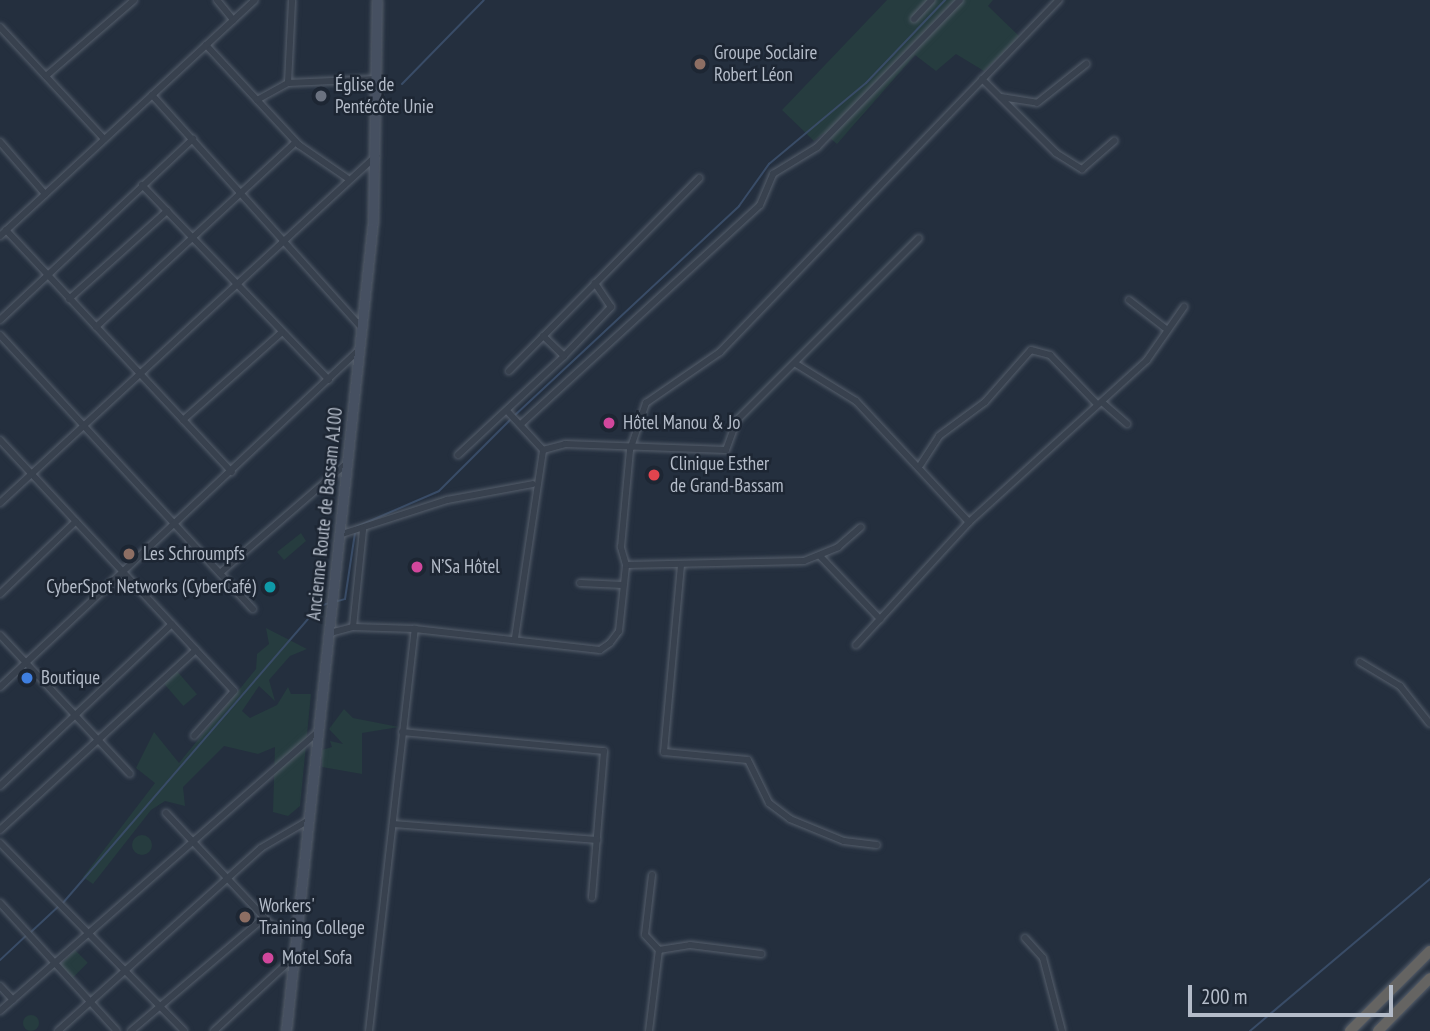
<!DOCTYPE html>
<meta charset="utf-8">
<style>
body{margin:0}
#map{position:relative;width:1430px;height:1031px;overflow:hidden;background:#242f3e;font-family:"PT Sans Narrow",sans-serif}
div>[style]{position:absolute}
[style*='--x']{left:calc(var(--x)*1px);top:calc(var(--y)*1px);width:calc(var(--w)*1px);rotate:calc(var(--a)*1deg)}
.green>*{inset:0;background:#263c3f;transform-origin:0 0}
.round{border-radius:50%}
.stream>*{height:2px;margin:-1px;padding:0 1px;transform-origin:1px;border-radius:1px;background:#394c67}
.roads{filter:drop-shadow(0 0 2px #565f6c) drop-shadow(0 0 2px #565f6c)}
.minor>*{height:6px;margin:-3px;padding:0 3px;transform-origin:3px;border-radius:3px;background:#38414e}
.secondary>*{height:9px;margin:-4.5px;padding:0 4.5px;transform-origin:4.5px;border-radius:4.5px;background:#465061}
.trunk>*{height:10px;margin:-5px;padding:0 5px;transform-origin:5px;border-radius:5px;background:#656462}
.dots>*{width:19px;height:19px;translate:-50% -50%;box-sizing:border-box;border:4px solid #1d2633;border-radius:50%}
span{translate:-50% -50%;white-space:nowrap;text-align:center;line-height:1.15;-webkit-text-stroke:5px #1d2633;paint-order:stroke}
.poi-label{font-size:19px;color:#b4bcc9}
.left{translate:0 -50%;text-align:left}
.right{translate:-100% -50%;text-align:right}
.street-label{font-size:19px;color:#b4bcc9}
.scale{position:absolute;left:1188px;top:985px;width:205px;height:32px;box-sizing:border-box;border:4px solid #b4bcc9;border-top:0;padding-left:9px;font-size:21px;line-height:24px;white-space:nowrap;color:#b4bcc9;-webkit-text-stroke:5px #1d2633;paint-order:stroke}
</style>
<div id="map">
<div class="green">
<i style="clip-path:polygon(887px 0,993px 0,988px 6px,1020px 37px,984px 71px,956px 54px,936px 71px,915px 55px,837px 144px,824px 133px,814px 141px,782px 110px)"></i>
<i style="clip-path:polygon(301px 533px,306px 541px,284px 560px,277px 552px)"></i>
<i style="clip-path:polygon(266px 628px,307px 649px,290px 656px,269px 680px,275px 701px,259px 686px,242px 711px,250px 718px,277px 705px,288px 687px,291px 694px,311px 694px,300px 806px,288px 816px,273px 812px,275px 747px,258px 754px,224px 746px,183px 787px,185px 806px,165px 801px,151px 810px,93px 884px,83px 877px,155px 783px,136px 768px,154px 732px,179px 763px,256px 669px,257px 654px,269px 644px)"></i>
<i style="left:176px;top:670px;width:32px;height:18px;rotate:49deg"></i>
<i style="clip-path:polygon(344px 709px,353px 718px,399px 727px,362px 733px,362px 774px,322px 767px,322px 750px,332px 747px,330px 741px,343px 744px,329px 729px)"></i>
<i class="round" style="left:132px;top:835px;width:20px;height:20px"></i>
<i style="left:75px;top:950px;width:18px;height:24px;rotate:45deg"></i>
<i class="round" style="left:23px;top:1015px;width:16px;height:16px"></i>
</div>
<div class="stream">
<i style="--x:402;--y:84;--w:117;--a:-45.7"></i>
<i style="--x:514;--y:416;--w:308;--a:-43"></i>
<i style="--x:739;--y:206;--w:52;--a:-54.5"></i>
<i style="--x:769;--y:164;--w:126;--a:-39.9"></i>
<i style="--x:866;--y:83;--w:115;--a:-46.4"></i>
<i style="--x:356;--y:527;--w:90;--a:-23.4"></i>
<i style="--x:439;--y:491;--w:100;--a:-45"></i>
<i style="--x:334;--y:602;--w:11;--a:-15"></i>
<i style="--x:345;--y:599;--w:67;--a:-81.4"></i>
<i style="--x:62;--y:904;--w:392;--a:-49.2"></i>
<i style="--x:318;--y:607;--w:12;--a:-20"></i>
<i style="--x:31;--y:932;--w:37;--a:-43"></i>
<i style="--x:0;--y:960;--w:37;--a:-43"></i>
<i style="--x:1250;--y:1031;--w:236;--a:-40.2"></i>
</div>
<div class="roads">
<div class="minor">
<i style="--x:217;--y:0;--w:26;--a:51"></i>
<i style="--x:914;--y:19;--w:26;--a:-47"></i>
<i style="--x:0;--y:27;--w:153;--a:47.1"></i>
<i style="--x:206;--y:45;--w:137;--a:47.1"></i>
<i style="--x:299;--y:145;--w:58;--a:34.5"></i>
<i style="--x:46;--y:76;--w:116;--a:-40.8"></i>
<i style="--x:982;--y:79;--w:105;--a:45"></i>
<i style="--x:1056;--y:153;--w:31;--a:32"></i>
<i style="--x:1082;--y:169;--w:43;--a:-41.2"></i>
<i style="--x:288;--y:83;--w:83;--a:-87.2"></i>
<i style="--x:152;--y:95;--w:312;--a:48"></i>
<i style="--x:1001;--y:97;--w:36;--a:9"></i>
<i style="--x:1037;--y:103;--w:63;--a:-38.5"></i>
<i style="--x:257;--y:100;--w:35;--a:-29"></i>
<i style="--x:288;--y:83;--w:89;--a:-2.6"></i>
<i style="--x:0;--y:142;--w:69;--a:49.1"></i>
<i style="--x:142;--y:185;--w:270;--a:46.2"></i>
<i style="--x:6;--y:230;--w:331;--a:47"></i>
<i style="--x:0;--y:236;--w:347;--a:-42.8"></i>
<i style="--x:69;--y:299;--w:132;--a:-41.9"></i>
<i style="--x:1129;--y:300;--w:46;--a:37.9"></i>
<i style="--x:0;--y:320;--w:265;--a:-43.2"></i>
<i style="--x:96;--y:327;--w:272;--a:-42.8"></i>
<i style="--x:0;--y:335;--w:373;--a:47.3"></i>
<i style="--x:564;--y:356;--w:68;--a:-46.2"></i>
<i style="--x:611;--y:307;--w:29;--a:-124"></i>
<i style="--x:796;--y:364;--w:70;--a:31.7"></i>
<i style="--x:856;--y:401;--w:166;--a:47"></i>
<i style="--x:509;--y:371;--w:271;--a:-45.4"></i>
<i style="--x:1103;--y:403;--w:32;--a:41"></i>
<i style="--x:509;--y:413;--w:50;--a:47.4"></i>
<i style="--x:183;--y:420;--w:132;--a:-41.6"></i>
<i style="--x:521;--y:424;--w:324;--a:-42.5"></i>
<i style="--x:760;--y:205;--w:34;--a:-67"></i>
<i style="--x:773;--y:174;--w:52;--a:-31.5"></i>
<i style="--x:817;--y:147;--w:205;--a:-45.8"></i>
<i style="--x:0;--y:440;--w:343;--a:47"></i>
<i style="--x:234;--y:691;--w:60;--a:131.6"></i>
<i style="--x:458;--y:455;--w:145;--a:-43"></i>
<i style="--x:564;--y:356;--w:29;--a:-136"></i>
<i style="--x:921;--y:464;--w:33;--a:-57"></i>
<i style="--x:939;--y:436;--w:57;--a:-36.5"></i>
<i style="--x:985;--y:402;--w:69;--a:-48.5"></i>
<i style="--x:1031;--y:350;--w:20;--a:15"></i>
<i style="--x:1050;--y:355;--w:68;--a:46.2"></i>
<i style="--x:0;--y:503;--w:512;--a:-42.7"></i>
<i style="--x:339;--y:535;--w:114;--a:-18"></i>
<i style="--x:447;--y:500;--w:87;--a:-10.5"></i>
<i style="--x:821;--y:557;--w:86;--a:46.4"></i>
<i style="--x:626;--y:565;--w:178;--a:-1.3"></i>
<i style="--x:804;--y:561;--w:37;--a:-22"></i>
<i style="--x:838;--y:547;--w:30;--a:-41"></i>
<i style="--x:681;--y:565;--w:188;--a:95.2"></i>
<i style="--x:664;--y:752;--w:84;--a:5.4"></i>
<i style="--x:748;--y:760;--w:48;--a:64"></i>
<i style="--x:769;--y:803;--w:26;--a:37"></i>
<i style="--x:790;--y:819;--w:58;--a:22.2"></i>
<i style="--x:844;--y:841;--w:33;--a:7"></i>
<i style="--x:220;--y:573;--w:167;--a:-40.9"></i>
<i style="--x:580;--y:583;--w:43;--a:2.7"></i>
<i style="--x:0;--y:594;--w:105;--a:-43.8"></i>
<i style="--x:353;--y:627;--w:98;--a:-84.1"></i>
<i style="--x:330;--y:633;--w:24;--a:-15"></i>
<i style="--x:353;--y:627;--w:62;--a:1.8"></i>
<i style="--x:415;--y:629;--w:186;--a:6.5"></i>
<i style="--x:600;--y:650;--w:12;--a:-35"></i>
<i style="--x:610;--y:643;--w:15;--a:-53"></i>
<i style="--x:619;--y:631;--w:66;--a:-83.9"></i>
<i style="--x:626;--y:565;--w:19;--a:-106"></i>
<i style="--x:621;--y:547;--w:97;--a:-84.7"></i>
<i style="--x:630;--y:450;--w:50;--a:-71.2"></i>
<i style="--x:646;--y:403;--w:90;--a:-34.6"></i>
<i style="--x:720;--y:352;--w:489;--a:-46.1"></i>
<i style="--x:0;--y:635;--w:190;--a:46.9"></i>
<i style="--x:515;--y:638;--w:190;--a:-81.5"></i>
<i style="--x:543;--y:450;--w:23;--a:-15"></i>
<i style="--x:565;--y:444;--w:161;--a:2.1"></i>
<i style="--x:726;--y:450;--w:32;--a:-70"></i>
<i style="--x:737;--y:420;--w:257;--a:-45"></i>
<i style="--x:856;--y:645;--w:166;--a:-47.4"></i>
<i style="--x:968;--y:523;--w:242;--a:-42.3"></i>
<i style="--x:1147;--y:360;--w:65;--a:-55.1"></i>
<i style="--x:1360;--y:662;--w:47;--a:31"></i>
<i style="--x:1400;--y:686;--w:48;--a:51.7"></i>
<i style="--x:0;--y:687;--w:492;--a:-43.2"></i>
<i style="--x:402;--y:732;--w:203;--a:5.4"></i>
<i style="--x:604;--y:751;--w:147;--a:94.7"></i>
<i style="--x:0;--y:786;--w:236;--a:-43.3"></i>
<i style="--x:166;--y:813;--w:155;--a:46.8"></i>
<i style="--x:272;--y:926;--w:25;--a:9"></i>
<i style="--x:393;--y:824;--w:205;--a:4.5"></i>
<i style="--x:0;--y:830;--w:266;--a:-42.6"></i>
<i style="--x:0;--y:843;--w:263;--a:45.6"></i>
<i style="--x:652;--y:875;--w:60;--a:96.7"></i>
<i style="--x:645;--y:935;--w:21;--a:47"></i>
<i style="--x:0;--y:903;--w:173;--a:47.6"></i>
<i style="--x:1025;--y:938;--w:27;--a:48"></i>
<i style="--x:1043;--y:958;--w:75;--a:75.4"></i>
<i style="--x:659;--y:950;--w:31;--a:-9"></i>
<i style="--x:690;--y:945;--w:72;--a:7.2"></i>
<i style="--x:0;--y:986;--w:19;--a:47"></i>
<i style="--x:0;--y:1011;--w:424;--a:-41.3"></i>
<i style="--x:58;--y:1031;--w:273;--a:-42"></i>
<i style="--x:261;--y:848;--w:56;--a:-30.3"></i>
<i style="--x:131;--y:1031;--w:175;--a:-40.4"></i>
<i style="--x:214;--y:1031;--w:109;--a:-42.8"></i>
<i style="--x:369;--y:1031;--w:405;--a:-83.5"></i>
<i style="--x:649;--y:1031;--w:82;--a:-83"></i>
</div>
<div class="secondary">
<i style="--x:286;--y:1031;--w:815;--a:-83.87"></i>
<i style="--x:373;--y:221;--w:221;--a:-89"></i>
</div>
<div class="trunk">
<i style="--x:1350;--y:1031;--w:113;--a:-45"></i>
<i style="--x:1378;--y:1031;--w:74;--a:-45.5"></i>
</div>
</div>
<div class="dots">
<i style="left:700px;top:64px;background:#8d6e63"></i>
<i style="left:321px;top:96px;background:#6b7280"></i>
<i style="left:609px;top:423px;background:#d1479c"></i>
<i style="left:654px;top:475px;background:#e0444e"></i>
<i style="left:129px;top:554px;background:#8d6e63"></i>
<i style="left:417px;top:567px;background:#d1479c"></i>
<i style="left:270px;top:587px;background:#0f9aa8"></i>
<i style="left:27px;top:678px;background:#3f7fe0"></i>
<i style="left:245px;top:917px;background:#8d6e63"></i>
<i style="left:268px;top:958px;background:#d1479c"></i>
</div>
<div class="poi-label">
<span class="left" style="left:714px;top:64px">Groupe Soclaire<br>Robert Léon</span>
<span class="left" style="left:335px;top:96px">Église de<br>Pentécôte Unie</span>
<span class="left" style="left:623px;top:423px">Hôtel Manou &amp; Jo</span>
<span class="left" style="left:670px;top:475px">Clinique Esther<br>de Grand-Bassam</span>
<span class="left" style="left:143px;top:554px">Les Schroumpfs</span>
<span class="left" style="left:431px;top:567px">N’Sa Hôtel</span>
<span class="right" style="left:256px;top:587px">CyberSpot Networks (CyberCafé)</span>
<span class="left" style="left:41px;top:678px">Boutique</span>
<span class="left" style="left:259px;top:917px">Workers'<br>Training College</span>
<span class="left" style="left:282px;top:958px">Motel Sofa</span>
</div>
<div class="street-label">
<span style="left:325px;top:514px;rotate:-84deg">Ancienne Route de Bassam A100</span>
</div>
<div class="scale">200 m</div>
</div>
